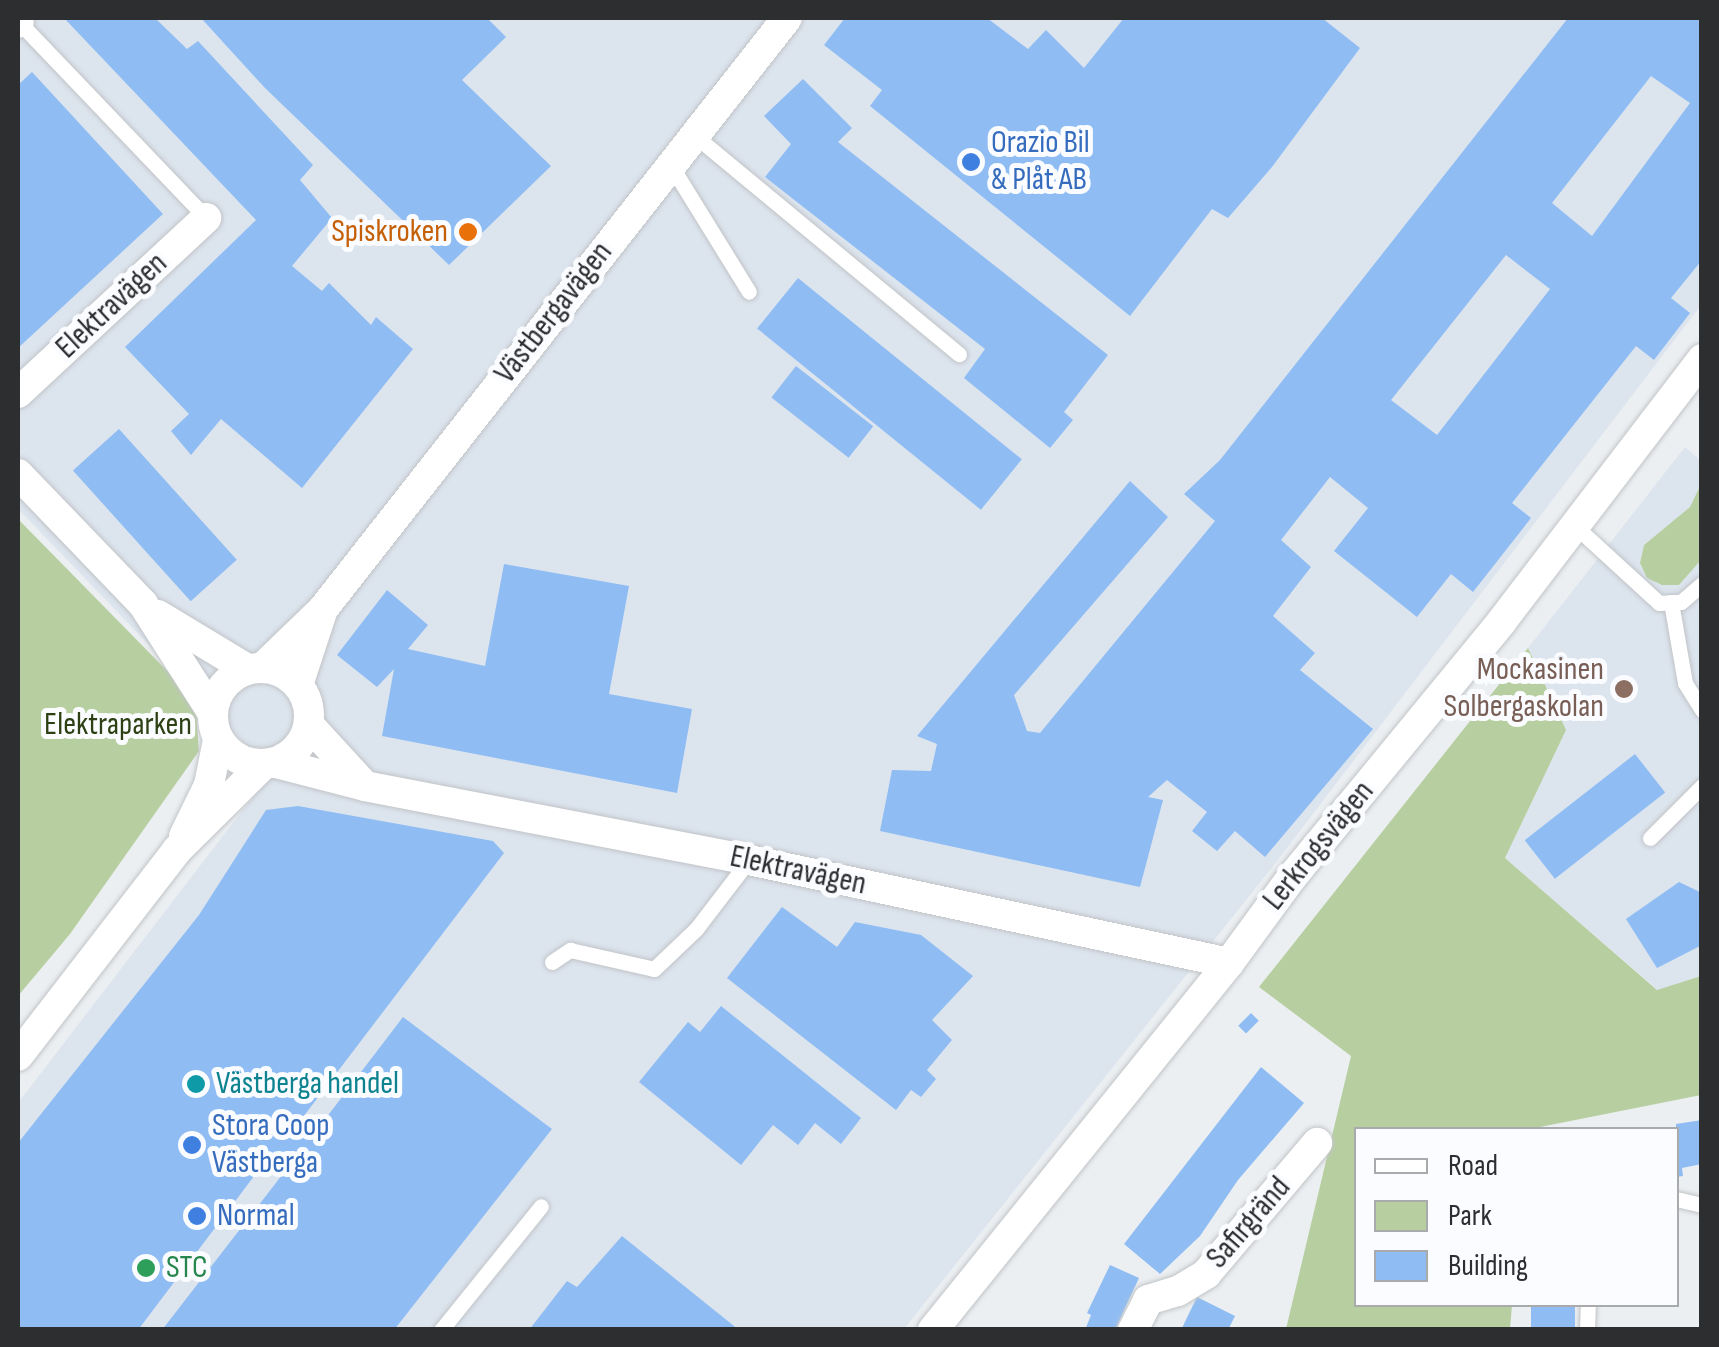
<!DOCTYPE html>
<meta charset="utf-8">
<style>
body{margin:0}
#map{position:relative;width:1719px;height:1347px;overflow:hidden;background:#eceff2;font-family:"Sofia Sans Condensed",sans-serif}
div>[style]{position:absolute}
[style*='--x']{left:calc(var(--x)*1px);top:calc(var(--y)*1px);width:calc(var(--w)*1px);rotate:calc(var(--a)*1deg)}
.built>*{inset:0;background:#dce4ee}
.green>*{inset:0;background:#b7cfa0}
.building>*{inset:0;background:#8fbdf3;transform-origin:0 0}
.roads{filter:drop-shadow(0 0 2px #c1c4c7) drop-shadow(0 0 2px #c1c4c7)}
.lane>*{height:15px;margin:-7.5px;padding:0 7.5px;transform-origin:7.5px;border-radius:7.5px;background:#fff}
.street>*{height:30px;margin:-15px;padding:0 15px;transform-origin:15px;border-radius:15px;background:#fff}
.street>.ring{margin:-15px;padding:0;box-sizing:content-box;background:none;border:30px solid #fff;border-radius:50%}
.dots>*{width:28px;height:28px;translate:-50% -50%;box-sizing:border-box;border:5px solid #fafcff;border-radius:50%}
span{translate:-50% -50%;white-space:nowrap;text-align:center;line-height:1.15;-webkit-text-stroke:10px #fafcff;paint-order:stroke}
.shop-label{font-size:32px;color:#366cbe}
.left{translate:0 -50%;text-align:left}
.food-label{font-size:32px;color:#c56008}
.right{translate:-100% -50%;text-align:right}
.street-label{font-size:32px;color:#2d2e2f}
.education-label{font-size:32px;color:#785e54}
.park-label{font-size:32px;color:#2c4013}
.culture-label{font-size:32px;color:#0d838f}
.leisure-label{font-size:32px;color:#27864d}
.frame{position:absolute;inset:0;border:20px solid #2d2e2f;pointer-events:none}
.legend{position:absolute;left:1354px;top:1127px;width:325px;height:180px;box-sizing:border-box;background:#fafcff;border:2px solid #a8aaac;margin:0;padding:12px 18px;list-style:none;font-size:30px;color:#2d2e2f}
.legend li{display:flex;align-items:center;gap:20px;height:50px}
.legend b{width:50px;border:2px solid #a8aaac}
</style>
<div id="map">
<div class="built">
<i style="clip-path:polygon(18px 18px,1701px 18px,1701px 305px,1274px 865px,904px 1329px,18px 1329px,18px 1103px,272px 772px,18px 509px)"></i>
<i style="clip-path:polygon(1685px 447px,1701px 461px,1701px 484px,1690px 507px,1644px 545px,1640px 563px,1647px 578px,1662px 585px,1679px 585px,1701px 560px,1701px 976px,1658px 990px,1505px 858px,1566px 730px,1528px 648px)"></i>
</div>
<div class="green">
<i style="clip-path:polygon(1701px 484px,1701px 560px,1679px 585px,1662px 585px,1647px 578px,1640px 563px,1644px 545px,1690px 507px)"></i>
<i style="clip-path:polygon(18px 519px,181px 685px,196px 712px,199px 751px,70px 934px,18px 996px)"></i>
<i style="clip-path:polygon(1528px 648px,1566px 730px,1505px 858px,1657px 990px,1701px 976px,1701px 1095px,1530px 1129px,1356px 1130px,1356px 1304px,1512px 1305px,1510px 1329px,1286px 1329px,1351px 1056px,1259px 987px)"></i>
</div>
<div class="building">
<i style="clip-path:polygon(64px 18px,155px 18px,187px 49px,198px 41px,313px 165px,300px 180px,332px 218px,292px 266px,322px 291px,329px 283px,371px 325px,376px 317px,413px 349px,302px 488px,221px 419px,191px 455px,171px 431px,189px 414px,125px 347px,256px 220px)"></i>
<i style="clip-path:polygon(201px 18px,487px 18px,506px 37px,462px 80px,551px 166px,449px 265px,265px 88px)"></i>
<i style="clip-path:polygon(845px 18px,987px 18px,1028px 49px,1046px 30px,1084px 68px,1124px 18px,1322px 18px,1360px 48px,1272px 167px,1228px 218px,1212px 209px,1130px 316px,870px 106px,882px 90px,824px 45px)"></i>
<i style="clip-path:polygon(evenodd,1568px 18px,1695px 18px,1702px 22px,1702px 260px,1671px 298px,1690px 313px,1654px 360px,1636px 346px,1512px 503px,1531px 518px,1473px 592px,1451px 574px,1417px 617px,1334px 551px,1368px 508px,1330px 477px,1281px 540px,1311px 567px,1273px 616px,1315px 653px,1300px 670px,1373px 729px,1265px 857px,1235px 831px,1217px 851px,1192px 831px,1207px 812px,1167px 780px,1148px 797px,1163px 800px,1140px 887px,880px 831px,892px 770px,931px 771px,937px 744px,917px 736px,1130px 481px,1168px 517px,1014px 695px,1027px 731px,1040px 733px,1215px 521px,1184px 494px,1220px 460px,1568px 18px,1651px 76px,1690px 103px,1592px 236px,1552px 203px,1651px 76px,1568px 18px,1506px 255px,1550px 289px,1437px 435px,1391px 400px,1506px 255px)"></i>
<i style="clip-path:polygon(32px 72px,163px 214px,18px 348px,18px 85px)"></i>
<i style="clip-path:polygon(803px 79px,852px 128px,838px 142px,1108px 355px,1064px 412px,1073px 420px,1050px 448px,964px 378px,985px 349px,765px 177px,791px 144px,764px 116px)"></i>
<i style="left:798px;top:278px;width:288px;height:65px;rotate:39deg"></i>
<i style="left:796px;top:366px;width:98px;height:40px;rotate:38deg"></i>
<i style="left:119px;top:429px;width:176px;height:62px;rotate:48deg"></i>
<i style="clip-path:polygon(504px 564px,629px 586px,609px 694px,692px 709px,677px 793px,382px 736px,394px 669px,377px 687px,337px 655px,387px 590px,428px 625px,408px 649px,485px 666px)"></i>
<i style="left:1635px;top:754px;width:49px;height:140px;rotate:52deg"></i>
<i style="clip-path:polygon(298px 806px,493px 841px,504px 853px,300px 1121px,313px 1135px,403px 1017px,552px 1129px,394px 1330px,162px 1330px,282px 1175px,264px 1163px,138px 1330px,18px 1330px,18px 1143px,199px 915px,266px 810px)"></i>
<i style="clip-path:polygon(1679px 882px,1702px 893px,1702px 945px,1657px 968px,1626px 919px)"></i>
<i style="clip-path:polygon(782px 907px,837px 947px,855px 922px,921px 935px,973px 976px,932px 1020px,952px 1040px,927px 1070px,936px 1079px,921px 1097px,911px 1090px,896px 1110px,727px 978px)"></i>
<i style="clip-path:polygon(721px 1006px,861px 1118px,841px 1144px,815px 1123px,798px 1145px,773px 1125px,741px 1165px,639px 1082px,688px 1022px,700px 1032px)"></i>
<i style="left:1251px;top:1013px;width:11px;height:18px;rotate:45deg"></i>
<i style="clip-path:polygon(1261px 1067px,1304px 1103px,1238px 1180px,1200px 1236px,1160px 1274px,1124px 1244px)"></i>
<i style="clip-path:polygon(1702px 1120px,1702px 1164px,1682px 1168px,1683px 1176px,1676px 1177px,1676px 1124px)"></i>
<i style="clip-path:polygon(622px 1236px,739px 1330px,529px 1330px,567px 1281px,577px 1287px)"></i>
<i style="clip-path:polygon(1110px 1265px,1139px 1278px,1115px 1330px,1085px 1330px,1091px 1315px,1087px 1313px)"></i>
<i style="clip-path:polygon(1197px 1297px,1235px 1316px,1228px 1330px,1181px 1330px)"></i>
<i style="left:1531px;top:1304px;width:44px;height:26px"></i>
</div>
<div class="roads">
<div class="lane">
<i style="--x:19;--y:22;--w:271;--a:46.3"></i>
<i style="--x:694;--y:135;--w:344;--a:39.6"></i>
<i style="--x:670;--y:164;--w:150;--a:58.3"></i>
<i style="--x:1574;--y:525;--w:115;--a:42.5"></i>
<i style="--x:1659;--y:603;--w:22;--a:-3"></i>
<i style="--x:1681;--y:602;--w:28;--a:-41"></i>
<i style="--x:1671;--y:602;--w:82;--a:80.2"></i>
<i style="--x:1685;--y:683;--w:32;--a:58"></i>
<i style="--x:1650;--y:838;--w:74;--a:-45"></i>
<i style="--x:552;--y:962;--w:22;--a:-34"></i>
<i style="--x:570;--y:950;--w:86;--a:12.7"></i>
<i style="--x:654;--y:969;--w:58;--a:-43.6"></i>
<i style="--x:696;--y:929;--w:87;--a:-52.5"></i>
<i style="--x:1676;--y:1199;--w:27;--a:13"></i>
<i style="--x:441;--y:1330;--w:159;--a:-51.1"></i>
<i style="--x:1587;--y:1330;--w:26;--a:-88"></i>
</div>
<div class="street">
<i style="--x:18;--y:23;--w:1;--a:-45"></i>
<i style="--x:18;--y:393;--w:257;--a:-42.9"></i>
<i style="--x:18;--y:474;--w:180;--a:46.1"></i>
<i style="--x:143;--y:604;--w:128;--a:57.4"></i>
<i style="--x:158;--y:615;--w:104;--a:31.2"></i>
<i class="ring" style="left:213px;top:668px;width:66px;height:66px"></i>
<i style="--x:262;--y:668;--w:85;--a:-44"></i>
<i style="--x:323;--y:609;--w:751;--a:-51.86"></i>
<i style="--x:298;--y:685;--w:77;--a:-71.8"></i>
<i style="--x:309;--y:725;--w:81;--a:47.5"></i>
<i style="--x:276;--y:763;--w:92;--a:14.5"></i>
<i style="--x:365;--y:786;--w:391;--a:10.9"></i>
<i style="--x:749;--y:860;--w:491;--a:12.1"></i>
<i style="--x:184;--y:836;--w:57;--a:-63.9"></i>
<i style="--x:209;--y:785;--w:46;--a:-78.7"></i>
<i style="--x:18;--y:1056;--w:260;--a:-52.3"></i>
<i style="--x:177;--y:850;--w:121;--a:-44.7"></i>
<i style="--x:933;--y:1330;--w:471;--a:-51.1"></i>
<i style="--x:1229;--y:963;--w:107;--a:-53.8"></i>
<i style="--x:1292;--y:877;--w:331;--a:-50.6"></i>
<i style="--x:1502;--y:621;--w:330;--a:-52.6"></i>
<i style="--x:1133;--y:1330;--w:34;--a:-63"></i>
<i style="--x:1148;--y:1300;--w:31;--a:-17"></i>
<i style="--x:1178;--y:1291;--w:33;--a:-31"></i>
<i style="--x:1206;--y:1274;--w:172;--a:-49.7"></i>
</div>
</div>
<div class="dots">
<i style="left:971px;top:162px;background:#3f7fe0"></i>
<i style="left:468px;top:232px;background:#e8710a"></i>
<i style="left:1624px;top:689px;background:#8d6e63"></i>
<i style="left:196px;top:1084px;background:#0f9aa8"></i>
<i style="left:192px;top:1145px;background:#3f7fe0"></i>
<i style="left:197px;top:1216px;background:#3f7fe0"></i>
<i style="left:146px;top:1268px;background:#2e9e5b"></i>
</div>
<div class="shop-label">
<span class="left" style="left:991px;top:162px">Orazio Bil<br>&amp; Plåt AB</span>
<span class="left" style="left:212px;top:1145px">Stora Coop<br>Västberga</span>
<span class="left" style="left:217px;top:1216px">Normal</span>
</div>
<div class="food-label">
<span class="right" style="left:448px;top:232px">Spiskroken</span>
</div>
<div class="street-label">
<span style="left:112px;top:306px;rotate:-43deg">Elektravägen</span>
<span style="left:554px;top:313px;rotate:-52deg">Västbergavägen</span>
<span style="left:1319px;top:846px;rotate:-51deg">Lerkrogsvägen</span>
<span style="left:798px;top:871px;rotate:12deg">Elektravägen</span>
<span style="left:1249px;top:1223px;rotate:-49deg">Safirgränd</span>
</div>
<div class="education-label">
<span class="right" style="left:1604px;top:689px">Mockasinen<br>Solbergaskolan</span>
</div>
<div class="park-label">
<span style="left:118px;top:725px">Elektraparken</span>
</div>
<div class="culture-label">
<span class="left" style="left:216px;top:1084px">Västberga handel</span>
</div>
<div class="leisure-label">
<span class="left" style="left:166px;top:1268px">STC</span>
</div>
<div class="frame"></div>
<ul class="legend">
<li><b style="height:12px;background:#fff"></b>Road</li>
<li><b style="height:28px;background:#b7cfa0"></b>Park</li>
<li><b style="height:28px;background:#8fbdf3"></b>Building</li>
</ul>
</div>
